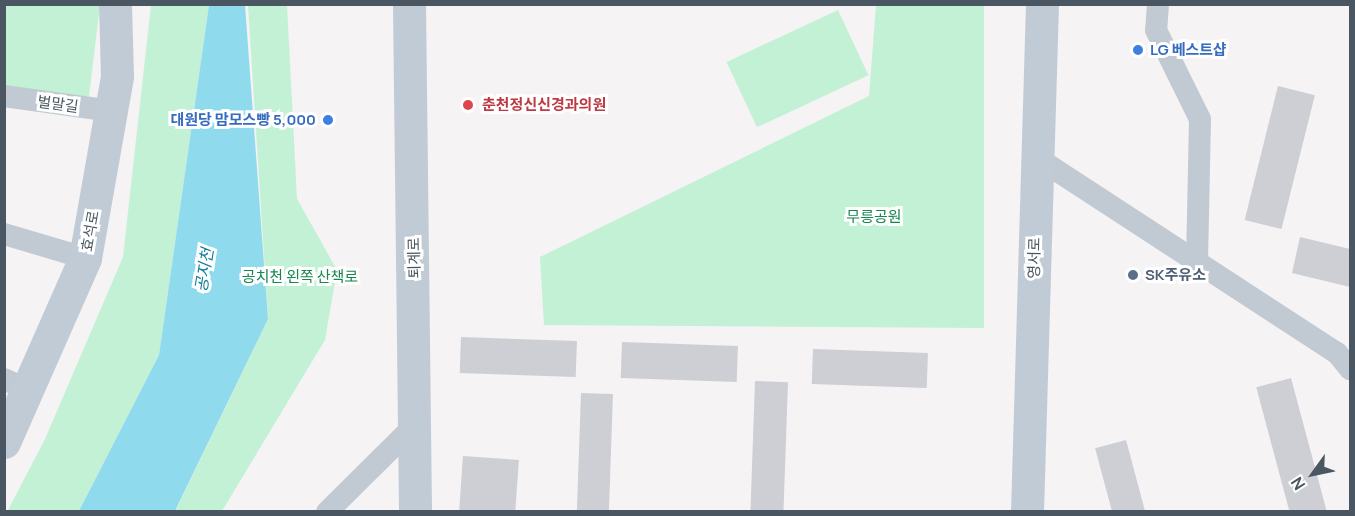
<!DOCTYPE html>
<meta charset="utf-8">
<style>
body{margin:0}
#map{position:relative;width:1355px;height:516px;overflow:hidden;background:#f5f3f3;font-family:Manrope,"Noto Sans KR",sans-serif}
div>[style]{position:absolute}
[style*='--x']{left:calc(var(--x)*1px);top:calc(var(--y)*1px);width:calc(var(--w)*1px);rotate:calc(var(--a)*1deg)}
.green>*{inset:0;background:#c3f1d5;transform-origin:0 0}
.water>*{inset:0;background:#90daee}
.building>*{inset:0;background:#cdcfd5;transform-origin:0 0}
.street>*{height:22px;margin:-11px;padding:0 11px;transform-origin:11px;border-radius:11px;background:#c1cad2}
.secondary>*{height:33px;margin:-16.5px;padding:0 16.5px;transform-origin:16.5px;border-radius:16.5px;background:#c1cbd6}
.dots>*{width:16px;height:16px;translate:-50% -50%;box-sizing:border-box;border:3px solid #fff;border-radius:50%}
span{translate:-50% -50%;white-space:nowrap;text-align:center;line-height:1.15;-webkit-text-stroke:6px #fff;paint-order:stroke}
.shop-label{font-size:15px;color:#366cbe;font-weight:700}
.left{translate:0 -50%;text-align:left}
.right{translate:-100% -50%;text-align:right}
.street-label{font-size:15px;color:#4a5661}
.health-label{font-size:15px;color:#be3a42;font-weight:700}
.park-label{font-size:15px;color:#17864f}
.service-label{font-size:15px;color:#4e5e75;font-weight:700}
.water-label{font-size:16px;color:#0c7c9b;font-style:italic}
.frame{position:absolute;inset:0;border:6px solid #4a5661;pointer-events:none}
.north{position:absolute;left:1283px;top:444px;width:60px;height:60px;-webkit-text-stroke:4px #fff;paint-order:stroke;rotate:237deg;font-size:16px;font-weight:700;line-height:24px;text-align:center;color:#4a5661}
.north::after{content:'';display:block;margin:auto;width:21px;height:27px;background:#4a5661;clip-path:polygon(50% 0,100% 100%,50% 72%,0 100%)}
</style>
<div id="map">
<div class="green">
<i style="clip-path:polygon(4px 5px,100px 5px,88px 105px,5px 87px)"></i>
<i style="clip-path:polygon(151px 5px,209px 5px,159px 355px,79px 511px,7px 512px,45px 439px,123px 257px)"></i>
<i style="clip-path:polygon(248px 5px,287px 5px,297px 199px,337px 270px,325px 340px,222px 511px,175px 512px,268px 319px)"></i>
<i style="clip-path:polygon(876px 5px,984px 5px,984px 328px,544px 325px,540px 257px,869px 96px)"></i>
<i style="left:838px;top:10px;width:72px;height:123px;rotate:65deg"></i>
</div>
<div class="water">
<i style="clip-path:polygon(209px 5px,245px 5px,268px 319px,175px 511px,79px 511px,159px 355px)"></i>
</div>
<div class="building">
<i style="left:1278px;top:86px;width:38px;height:138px;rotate:14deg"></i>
<i style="clip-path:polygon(1300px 237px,1350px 249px,1350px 287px,1292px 273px)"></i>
<i style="left:461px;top:337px;width:116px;height:36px;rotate:2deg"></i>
<i style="left:622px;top:342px;width:116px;height:36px;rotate:2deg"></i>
<i style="left:813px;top:349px;width:115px;height:35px;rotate:2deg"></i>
<i style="left:1291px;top:378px;width:139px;height:36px;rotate:75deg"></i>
<i style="left:755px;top:381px;width:33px;height:130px;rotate:2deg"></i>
<i style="left:581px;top:393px;width:32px;height:119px;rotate:2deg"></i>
<i style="left:1126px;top:440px;width:74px;height:32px;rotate:75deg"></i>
<i style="left:463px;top:456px;width:56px;height:56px;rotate:4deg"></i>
</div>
<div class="street">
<i style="--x:1158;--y:4;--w:26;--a:94"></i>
<i style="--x:1156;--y:30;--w:99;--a:63.7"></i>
<i style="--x:1200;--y:119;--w:145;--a:91.2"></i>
<i style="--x:4;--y:96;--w:109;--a:7.9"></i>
<i style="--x:1036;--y:157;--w:359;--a:33.1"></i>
<i style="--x:1337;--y:353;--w:21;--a:51"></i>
<i style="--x:4;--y:234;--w:84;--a:16.5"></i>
<i style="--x:4;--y:379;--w:29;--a:25"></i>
<i style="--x:327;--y:512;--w:122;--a:-44.7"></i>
</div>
<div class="secondary">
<i style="--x:409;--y:4;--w:508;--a:89.32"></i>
<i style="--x:4;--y:442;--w:201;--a:-66.2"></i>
<i style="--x:85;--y:258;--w:185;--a:-80"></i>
<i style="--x:117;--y:76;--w:72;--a:-91.6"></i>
<i style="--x:1027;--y:512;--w:508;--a:-88.31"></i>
</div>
<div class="dots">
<i style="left:1138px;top:50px;background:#3f7fe0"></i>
<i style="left:468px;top:105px;background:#e0444e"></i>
<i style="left:328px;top:120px;background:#3f7fe0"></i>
<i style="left:1133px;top:275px;background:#5c6f8a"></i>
</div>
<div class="shop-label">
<span class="left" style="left:1150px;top:50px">LG 베스트샵</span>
<span class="right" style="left:316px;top:120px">대원당 맘모스빵 5,000</span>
</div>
<div class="street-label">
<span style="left:58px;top:104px;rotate:8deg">벌말길</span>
<span style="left:90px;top:231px;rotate:-80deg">효석로</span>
<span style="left:414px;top:258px;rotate:-91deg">퇴계로</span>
<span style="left:1034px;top:258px;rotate:-89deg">영서로</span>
</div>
<div class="health-label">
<span class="left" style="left:482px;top:105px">춘천정신신경과의원</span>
</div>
<div class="park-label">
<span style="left:874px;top:217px">무릉공원</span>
<span style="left:300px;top:277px">공치천 왼쪽 산책로</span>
</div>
<div class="service-label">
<span class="left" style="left:1145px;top:275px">SK주유소</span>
</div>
<div class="water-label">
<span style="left:204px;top:270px;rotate:-81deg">공지천</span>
</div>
<div class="frame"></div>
<div class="north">N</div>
</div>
